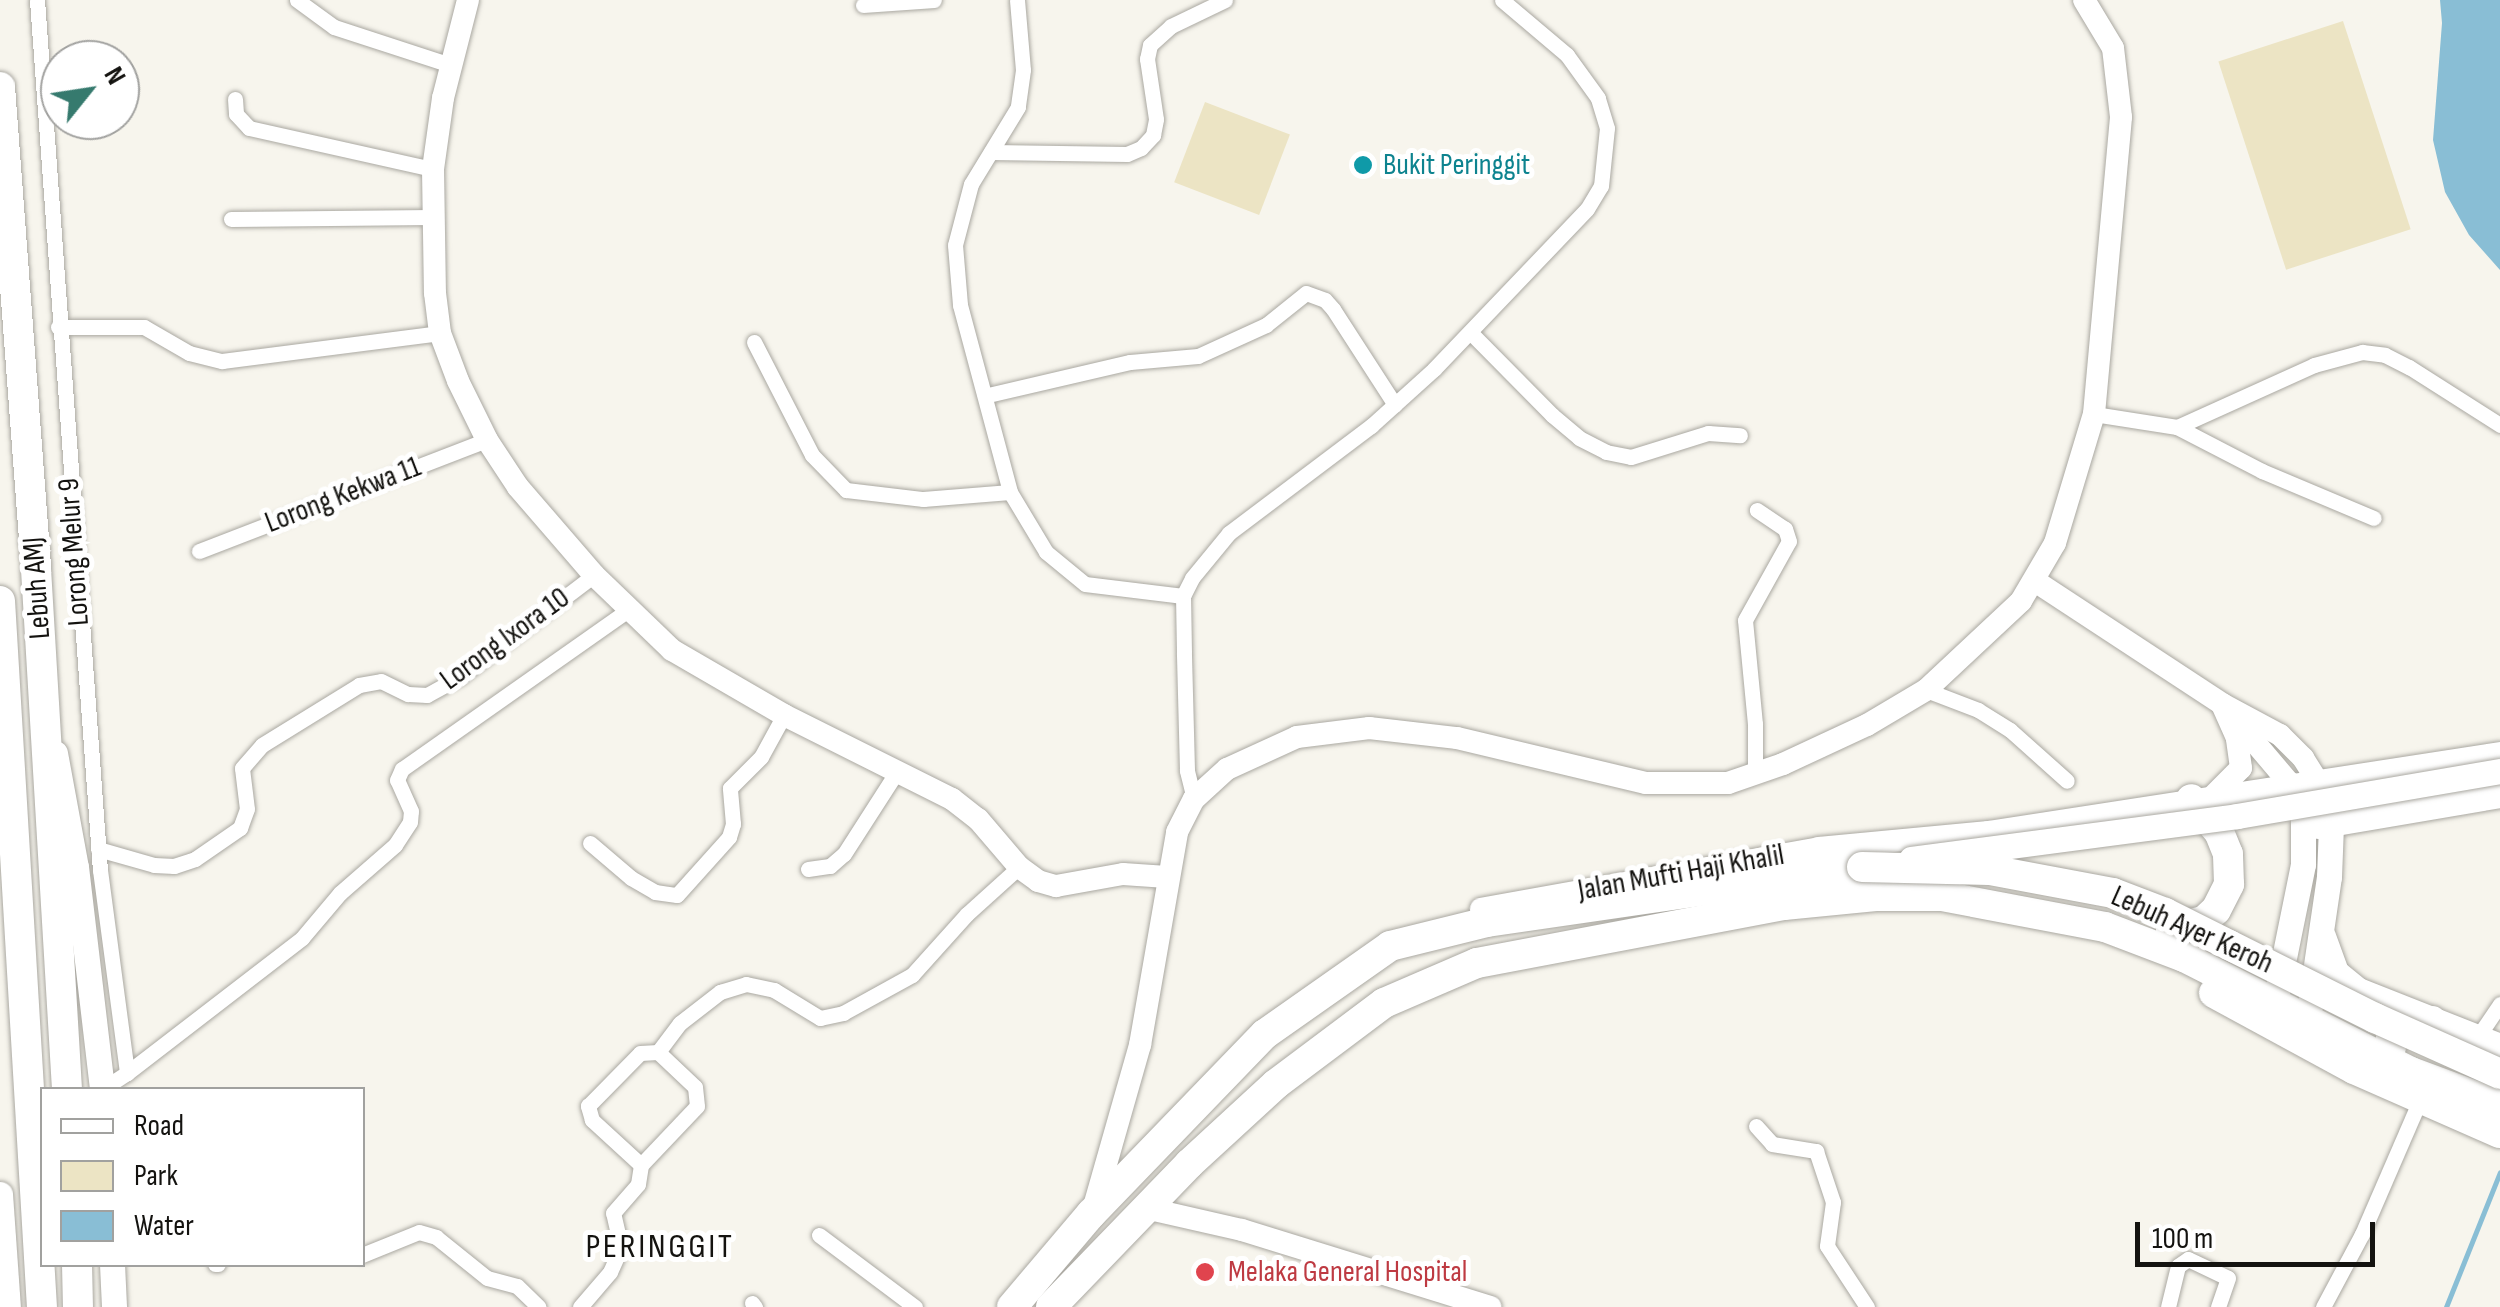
<!DOCTYPE html>
<style>
body{margin:0}
#map{position:relative;width:2500px;height:1307px;overflow:hidden;background:#f7f5ed;font-family:"Sofia Sans Condensed",sans-serif}
div>[style]{position:absolute}
[style*='--x']{left:calc(var(--x)*1px);top:calc(var(--y)*1px);width:calc(var(--w)*1px);rotate:calc(var(--a)*1deg)}
.green>*{inset:0;background:#ece4c4;transform-origin:0 0}
.water>*{inset:0;background:#89bed5}
.stream>*{height:5px;margin:-2.5px;padding:0 2.5px;transform-origin:2.5px;border-radius:2.5px;background:#89bed5}
.roads{filter:drop-shadow(0 0 2px #aaa8a1) drop-shadow(0 0 2px #aaa8a1)}
.street>*{height:15px;margin:-7.5px;padding:0 7.5px;transform-origin:7.5px;border-radius:7.5px;background:#fff}
.secondary>*{height:22px;margin:-11px;padding:0 11px;transform-origin:11px;border-radius:11px;background:#fff}
.primary>*{height:25px;margin:-12.5px;padding:0 12.5px;transform-origin:12.5px;border-radius:12.5px;background:#fff}
.highway>*{height:30px;margin:-15px;padding:0 15px;transform-origin:15px;border-radius:15px;background:#fff}
.bridges{filter:drop-shadow(0 0 2px #aaa8a1) drop-shadow(0 0 2px #aaa8a1)}
.primary-bridge>*{height:25px;margin:-12.5px;padding:0 12.5px;transform-origin:12.5px;border-radius:12.5px;background:#fff}
.highway-bridge>*{height:30px;margin:-15px;padding:0 15px;transform-origin:15px;border-radius:15px;background:#fff}
.dots>*{width:28px;height:28px;translate:-50% -50%;box-sizing:border-box;border:5px solid #fff;border-radius:50%}
span{translate:-50% -50%;white-space:nowrap;text-align:center;line-height:1.15;-webkit-text-stroke:10px #fff;paint-order:stroke}
.culture-label{font-size:30px;color:#0d838f}
.left{translate:0 -50%;text-align:left}
.street-label{font-size:30px;color:#141310}
.health-label{font-size:30px;color:#be3a42}
.quarter-label{font-size:35px;color:#141310;letter-spacing:2.5px}
.legend{position:absolute;left:40px;top:1087px;width:325px;height:180px;box-sizing:border-box;background:#fff;border:2px solid #a1a19f;margin:0;padding:12px 18px;list-style:none;font-size:30px;color:#141310}
.legend li{display:flex;align-items:center;gap:20px;height:50px}
.legend b{width:50px;border:2px solid #a1a19f}
.north{position:absolute;left:40px;top:40px;width:100px;height:100px;box-sizing:border-box;background:#fff;border:2px solid #a1a19f;border-radius:50%;rotate:60deg;font-size:28px;font-weight:700;line-height:40px;text-align:center;color:#141310}
.north::after{content:'';display:block;margin:auto;width:35px;height:45px;background:#367a6e;clip-path:polygon(50% 0,100% 100%,50% 72%,0 100%)}
.scale{position:absolute;left:2135px;top:1222px;width:240px;height:45px;box-sizing:border-box;border:5px solid #141310;border-top:0;padding-left:12px;font-size:30px;line-height:35px;white-space:nowrap;color:#141310;-webkit-text-stroke:8px #fff;paint-order:stroke}
</style>
<div id="map">
<div class="green">
<i style="left:2343px;top:21px;width:219px;height:131px;rotate:72deg"></i>
<i style="left:1205px;top:102px;width:91px;height:86px;rotate:21deg"></i>
</div>
<div class="water">
<i style="clip-path:polygon(2440px 0,2500px 0,2500px 270px,2469px 235px,2445px 192px,2433px 140px,2442px 23px)"></i>
</div>
<div class="stream">
<i style="--x:2446;--y:1307;--w:145;--a:-68.2"></i>
</div>
<div class="roads">
<div class="street">
<i style="--x:37;--y:0;--w:872;--a:85.86"></i>
<i style="--x:100;--y:870;--w:205;--a:82.4"></i>
<i style="--x:127;--y:1073;--w:30;--a:147"></i>
<i style="--x:297;--y:0;--w:46;--a:36.1"></i>
<i style="--x:334;--y:27;--w:123;--a:18"></i>
<i style="--x:1017;--y:0;--w:70;--a:85.1"></i>
<i style="--x:1023;--y:70;--w:37;--a:98"></i>
<i style="--x:1018;--y:107;--w:90;--a:121.4"></i>
<i style="--x:971;--y:184;--w:63;--a:104.7"></i>
<i style="--x:955;--y:245;--w:60;--a:85.2"></i>
<i style="--x:960;--y:305;--w:194;--a:75"></i>
<i style="--x:1010;--y:492;--w:70;--a:59"></i>
<i style="--x:1046;--y:552;--w:50;--a:39.4"></i>
<i style="--x:1085;--y:584;--w:99;--a:7"></i>
<i style="--x:863;--y:5;--w:71;--a:-4"></i>
<i style="--x:235;--y:99;--w:15;--a:86"></i>
<i style="--x:236;--y:114;--w:19;--a:47"></i>
<i style="--x:249;--y:128;--w:189;--a:12.6"></i>
<i style="--x:991;--y:152;--w:136;--a:0.8"></i>
<i style="--x:1127;--y:154;--w:15;--a:-23"></i>
<i style="--x:1141;--y:148;--w:18;--a:-47"></i>
<i style="--x:1153;--y:135;--w:16;--a:-79"></i>
<i style="--x:1156;--y:119;--w:61;--a:-98.5"></i>
<i style="--x:1147;--y:59;--w:14;--a:-78"></i>
<i style="--x:1150;--y:45;--w:28;--a:-42"></i>
<i style="--x:1171;--y:26;--w:60;--a:-25.7"></i>
<i style="--x:231;--y:219;--w:201;--a:-0.6"></i>
<i style="--x:58;--y:327;--w:86;--a:0"></i>
<i style="--x:144;--y:327;--w:52;--a:30"></i>
<i style="--x:189;--y:353;--w:34;--a:14"></i>
<i style="--x:222;--y:361;--w:220;--a:-7.3"></i>
<i style="--x:1470;--y:332;--w:117;--a:45.3"></i>
<i style="--x:1552;--y:415;--w:35;--a:40"></i>
<i style="--x:1579;--y:438;--w:30;--a:27"></i>
<i style="--x:1606;--y:452;--w:25;--a:11"></i>
<i style="--x:1631;--y:457;--w:81;--a:-17.3"></i>
<i style="--x:1708;--y:433;--w:32;--a:4"></i>
<i style="--x:754;--y:342;--w:127;--a:62.8"></i>
<i style="--x:812;--y:455;--w:49;--a:45.8"></i>
<i style="--x:846;--y:490;--w:78;--a:6.7"></i>
<i style="--x:923;--y:499;--w:87;--a:-4.6"></i>
<i style="--x:988;--y:395;--w:146;--a:-13.1"></i>
<i style="--x:1130;--y:362;--w:68;--a:-5"></i>
<i style="--x:1198;--y:356;--w:75;--a:-24.5"></i>
<i style="--x:1266;--y:325;--w:51;--a:-38.7"></i>
<i style="--x:1306;--y:293;--w:20;--a:20"></i>
<i style="--x:1325;--y:300;--w:12;--a:48"></i>
<i style="--x:1333;--y:309;--w:114;--a:57.1"></i>
<i style="--x:2094;--y:414;--w:84;--a:8.9"></i>
<i style="--x:2177;--y:427;--w:96;--a:27.4"></i>
<i style="--x:2262;--y:471;--w:121;--a:22.8"></i>
<i style="--x:2177;--y:427;--w:150;--a:-24.3"></i>
<i style="--x:2314;--y:365;--w:50;--a:-15.2"></i>
<i style="--x:2362;--y:352;--w:23;--a:7"></i>
<i style="--x:2385;--y:355;--w:27;--a:27"></i>
<i style="--x:2409;--y:367;--w:108;--a:32.5"></i>
<i style="--x:199;--y:551;--w:309;--a:-21.1"></i>
<i style="--x:1926;--y:690;--w:56;--a:21"></i>
<i style="--x:1978;--y:710;--w:38;--a:32"></i>
<i style="--x:2010;--y:730;--w:76;--a:41.8"></i>
<i style="--x:1755;--y:775;--w:51;--a:-90"></i>
<i style="--x:1755;--y:724;--w:104;--a:-95.5"></i>
<i style="--x:1745;--y:620;--w:90;--a:-60.9"></i>
<i style="--x:1789;--y:541;--w:13;--a:-108"></i>
<i style="--x:1785;--y:529;--w:34;--a:-146"></i>
<i style="--x:1194;--y:799;--w:30;--a:-104"></i>
<i style="--x:1187;--y:770;--w:118;--a:-91.5"></i>
<i style="--x:1184;--y:652;--w:56;--a:-91"></i>
<i style="--x:1183;--y:596;--w:20;--a:-63"></i>
<i style="--x:1192;--y:578;--w:58;--a:-50.6"></i>
<i style="--x:1229;--y:533;--w:178;--a:-37"></i>
<i style="--x:1371;--y:426;--w:85;--a:-42.1"></i>
<i style="--x:1434;--y:369;--w:221;--a:-46.3"></i>
<i style="--x:1587;--y:209;--w:27;--a:-59"></i>
<i style="--x:1601;--y:186;--w:58;--a:-84.1"></i>
<i style="--x:1607;--y:128;--w:31;--a:-107"></i>
<i style="--x:1598;--y:98;--w:53;--a:-125.8"></i>
<i style="--x:1567;--y:55;--w:85;--a:-139.8"></i>
<i style="--x:590;--y:843;--w:54;--a:40.5"></i>
<i style="--x:631;--y:878;--w:28;--a:30"></i>
<i style="--x:655;--y:892;--w:22;--a:8"></i>
<i style="--x:677;--y:895;--w:78;--a:-48.1"></i>
<i style="--x:729;--y:837;--w:14;--a:-73"></i>
<i style="--x:733;--y:824;--w:36;--a:-95"></i>
<i style="--x:730;--y:788;--w:44;--a:-45"></i>
<i style="--x:761;--y:757;--w:48;--a:-61.3"></i>
<i style="--x:98;--y:849;--w:58;--a:15.9"></i>
<i style="--x:154;--y:865;--w:20;--a:3"></i>
<i style="--x:174;--y:866;--w:22;--a:-18"></i>
<i style="--x:195;--y:859;--w:55;--a:-34.6"></i>
<i style="--x:240;--y:828;--w:20;--a:-70"></i>
<i style="--x:247;--y:809;--w:41;--a:-97"></i>
<i style="--x:242;--y:768;--w:30;--a:-49"></i>
<i style="--x:262;--y:745;--w:114;--a:-31.7"></i>
<i style="--x:359;--y:685;--w:22;--a:-10"></i>
<i style="--x:381;--y:681;--w:30;--a:26"></i>
<i style="--x:408;--y:694;--w:19;--a:3"></i>
<i style="--x:427;--y:695;--w:39;--a:-29"></i>
<i style="--x:461;--y:676;--w:167;--a:-37.2"></i>
<i style="--x:808;--y:869;--w:22;--a:-8"></i>
<i style="--x:830;--y:866;--w:18;--a:-41"></i>
<i style="--x:844;--y:854;--w:100;--a:-57.3"></i>
<i style="--x:2477;--y:1038;--w:41;--a:-55.9"></i>
<i style="--x:127;--y:1073;--w:221;--a:-37.6"></i>
<i style="--x:302;--y:938;--w:59;--a:-49.8"></i>
<i style="--x:340;--y:893;--w:73;--a:-41.1"></i>
<i style="--x:395;--y:845;--w:27;--a:-57"></i>
<i style="--x:410;--y:822;--w:11;--a:-85"></i>
<i style="--x:411;--y:811;--w:34;--a:-114"></i>
<i style="--x:397;--y:780;--w:12;--a:-66"></i>
<i style="--x:402;--y:769;--w:276;--a:-35.1"></i>
<i style="--x:1756;--y:1126;--w:24;--a:48"></i>
<i style="--x:1772;--y:1144;--w:45;--a:9"></i>
<i style="--x:1816;--y:1151;--w:54;--a:71.6"></i>
<i style="--x:1833;--y:1202;--w:44;--a:97.8"></i>
<i style="--x:1827;--y:1246;--w:73;--a:56.7"></i>
<i style="--x:641;--y:1165;--w:67;--a:-137.4"></i>
<i style="--x:592;--y:1120;--w:15;--a:-106"></i>
<i style="--x:588;--y:1106;--w:74;--a:-45.5"></i>
<i style="--x:640;--y:1053;--w:18;--a:-3"></i>
<i style="--x:819;--y:1235;--w:120;--a:36.9"></i>
<i style="--x:362;--y:1255;--w:61;--a:-22"></i>
<i style="--x:419;--y:1232;--w:18;--a:16"></i>
<i style="--x:436;--y:1237;--w:65;--a:38.8"></i>
<i style="--x:487;--y:1278;--w:31;--a:15"></i>
<i style="--x:517;--y:1286;--w:30;--a:44"></i>
<i style="--x:215;--y:1264;--w:3;--a:0"></i>
<i style="--x:752;--y:1303;--w:5;--a:53"></i>
<i style="--x:580;--y:1307;--w:46;--a:-49.4"></i>
<i style="--x:610;--y:1272;--w:27;--a:-66"></i>
<i style="--x:621;--y:1247;--w:35;--a:-103"></i>
<i style="--x:613;--y:1213;--w:38;--a:-49"></i>
<i style="--x:638;--y:1184;--w:19;--a:-81"></i>
<i style="--x:641;--y:1165;--w:81;--a:-46.5"></i>
<i style="--x:697;--y:1106;--w:19;--a:-96"></i>
<i style="--x:695;--y:1087;--w:51;--a:-136.6"></i>
<i style="--x:658;--y:1052;--w:36;--a:-53"></i>
<i style="--x:680;--y:1023;--w:51;--a:-37.8"></i>
<i style="--x:720;--y:992;--w:27;--a:-17"></i>
<i style="--x:746;--y:984;--w:29;--a:12"></i>
<i style="--x:774;--y:990;--w:54;--a:31.3"></i>
<i style="--x:820;--y:1018;--w:24;--a:-12"></i>
<i style="--x:843;--y:1013;--w:79;--a:-28.8"></i>
<i style="--x:912;--y:975;--w:82;--a:-48"></i>
<i style="--x:967;--y:914;--w:70;--a:-42.1"></i>
<i style="--x:2168;--y:1307;--w:42;--a:-76.3"></i>
<i style="--x:2178;--y:1266;--w:12;--a:-35"></i>
<i style="--x:2188;--y:1259;--w:44;--a:25.4"></i>
<i style="--x:2228;--y:1278;--w:31;--a:109"></i>
<i style="--x:2323;--y:1307;--w:83;--a:-61.9"></i>
<i style="--x:2362;--y:1234;--w:146;--a:-66.6"></i>
</div>
<div class="secondary">
<i style="--x:468;--y:0;--w:101;--a:104.3"></i>
<i style="--x:443;--y:98;--w:72;--a:98"></i>
<i style="--x:433;--y:169;--w:124;--a:89.1"></i>
<i style="--x:435;--y:293;--w:40;--a:82.9"></i>
<i style="--x:440;--y:333;--w:51;--a:69.4"></i>
<i style="--x:458;--y:381;--w:66;--a:63.8"></i>
<i style="--x:487;--y:440;--w:56;--a:56.6"></i>
<i style="--x:518;--y:487;--w:116;--a:49.2"></i>
<i style="--x:594;--y:575;--w:108;--a:43.9"></i>
<i style="--x:672;--y:650;--w:129;--a:30.1"></i>
<i style="--x:784;--y:715;--w:188;--a:26.6"></i>
<i style="--x:952;--y:799;--w:33;--a:38"></i>
<i style="--x:978;--y:819;--w:63;--a:49.5"></i>
<i style="--x:1019;--y:867;--w:24;--a:36"></i>
<i style="--x:1038;--y:881;--w:19;--a:16"></i>
<i style="--x:1056;--y:886;--w:68;--a:-10.2"></i>
<i style="--x:1123;--y:874;--w:44;--a:3.9"></i>
<i style="--x:2035;--y:581;--w:224;--a:33.3"></i>
<i style="--x:2222;--y:704;--w:66;--a:28.1"></i>
<i style="--x:2280;--y:735;--w:33;--a:45"></i>
<i style="--x:2303;--y:758;--w:28;--a:58"></i>
<i style="--x:2235;--y:719;--w:87;--a:49.7"></i>
<i style="--x:2214;--y:795;--w:38;--a:-45"></i>
<i style="--x:2241;--y:768;--w:30;--a:-98"></i>
<i style="--x:2237;--y:738;--w:37;--a:-114"></i>
<i style="--x:1481;--y:909;--w:343;--a:-10.2"></i>
<i style="--x:1819;--y:848;--w:170;--a:-5.4"></i>
<i style="--x:1988;--y:832;--w:518;--a:-8.77"></i>
<i style="--x:1145;--y:1208;--w:99;--a:12.8"></i>
<i style="--x:1242;--y:1230;--w:260;--a:17.2"></i>
<i style="--x:1093;--y:1210;--w:172;--a:-74.1"></i>
<i style="--x:1140;--y:1045;--w:216;--a:-80.1"></i>
<i style="--x:1177;--y:832;--w:37;--a:-63"></i>
<i style="--x:1194;--y:799;--w:45;--a:-42.3"></i>
<i style="--x:1227;--y:769;--w:77;--a:-24.6"></i>
<i style="--x:1297;--y:737;--w:73;--a:-7.1"></i>
<i style="--x:1369;--y:728;--w:89;--a:6.5"></i>
<i style="--x:1457;--y:738;--w:194;--a:13.4"></i>
<i style="--x:1646;--y:783;--w:82;--a:0"></i>
<i style="--x:1728;--y:783;--w:58;--a:-19.1"></i>
<i style="--x:1783;--y:764;--w:93;--a:-24.9"></i>
<i style="--x:1867;--y:725;--w:69;--a:-30.7"></i>
<i style="--x:1926;--y:690;--w:130;--a:-43.1"></i>
<i style="--x:2021;--y:601;--w:67;--a:-59.6"></i>
<i style="--x:2055;--y:543;--w:135;--a:-73.2"></i>
<i style="--x:2094;--y:414;--w:298;--a:-84.8"></i>
<i style="--x:2121;--y:117;--w:69;--a:-96.6"></i>
<i style="--x:2113;--y:48;--w:56;--a:-121.1"></i>
</div>
<div class="primary">
<i style="--x:55;--y:753;--w:116;--a:79.6"></i>
<i style="--x:76;--y:867;--w:225;--a:83.3"></i>
<i style="--x:2318;--y:826;--w:185;--a:-9.7"></i>
<i style="--x:2323;--y:936;--w:38;--a:70"></i>
<i style="--x:2336;--y:972;--w:28;--a:39"></i>
<i style="--x:2358;--y:990;--w:153;--a:21.5"></i>
<i style="--x:2275;--y:1002;--w:141;--a:-78.5"></i>
<i style="--x:2303;--y:864;--w:53;--a:-90"></i>
<i style="--x:2303;--y:811;--w:29;--a:-115"></i>
<i style="--x:2308;--y:1019;--w:144;--a:-81.6"></i>
<i style="--x:2329;--y:877;--w:53;--a:-87.8"></i>
<i style="--x:2331;--y:824;--w:44;--a:-107.2"></i>
<i style="--x:0;--y:1194;--w:113;--a:86"></i>
<i style="--x:112;--y:1264;--w:43;--a:87.3"></i>
</div>
<div class="highway">
<i style="--x:0;--y:87;--w:483;--a:85.7"></i>
<i style="--x:36;--y:569;--w:522;--a:86.59"></i>
<i style="--x:0;--y:601;--w:707;--a:86.6"></i>
<i style="--x:2171;--y:929;--w:34;--a:-14"></i>
<i style="--x:2204;--y:921;--w:16;--a:-43"></i>
<i style="--x:2216;--y:910;--w:29;--a:-63"></i>
<i style="--x:2229;--y:884;--w:30;--a:-92"></i>
<i style="--x:2228;--y:854;--w:24;--a:-112"></i>
<i style="--x:2219;--y:832;--w:43;--a:-130.3"></i>
<i style="--x:2214;--y:993;--w:159;--a:28.5"></i>
<i style="--x:2354;--y:1069;--w:159;--a:23.7"></i>
<i style="--x:2391;--y:1047;--w:9;--a:-90"></i>
<i style="--x:2391;--y:1038;--w:22;--a:-51"></i>
<i style="--x:2405;--y:1021;--w:27;--a:0"></i>
<i style="--x:77;--y:1264;--w:43;--a:88.7"></i>
<i style="--x:1012;--y:1307;--w:122;--a:-49.7"></i>
<i style="--x:1091;--y:1214;--w:250;--a:-46"></i>
<i style="--x:1265;--y:1034;--w:153;--a:-35.1"></i>
<i style="--x:1390;--y:946;--w:100;--a:-13.9"></i>
<i style="--x:1487;--y:922;--w:379;--a:-8.3"></i>
<i style="--x:1051;--y:1307;--w:199;--a:-46"></i>
<i style="--x:1189;--y:1164;--w:118;--a:-42.6"></i>
<i style="--x:1276;--y:1084;--w:135;--a:-36.9"></i>
<i style="--x:1384;--y:1003;--w:101;--a:-23.3"></i>
<i style="--x:1477;--y:963;--w:312;--a:-10.7"></i>
<i style="--x:1784;--y:905;--w:92;--a:-5.6"></i>
<i style="--x:1876;--y:896;--w:66;--a:0"></i>
<i style="--x:1942;--y:896;--w:166;--a:10.8"></i>
<i style="--x:2105;--y:927;--w:85;--a:20.8"></i>
<i style="--x:2184;--y:957;--w:254;--a:26.9"></i>
<i style="--x:2411;--y:1072;--w:95;--a:20.3"></i>
</div>
</div>
<div class="bridges">
<div class="primary-bridge">
<i style="--x:1911;--y:859;--w:329;--a:-7.5"></i>
<i style="--x:2237;--y:816;--w:267;--a:-9.7"></i>
</div>
<div class="highway-bridge">
<i style="--x:1862;--y:867;--w:128;--a:1.3"></i>
<i style="--x:1990;--y:870;--w:125;--a:10.6"></i>
<i style="--x:2113;--y:893;--w:56;--a:21"></i>
<i style="--x:2165;--y:913;--w:235;--a:26.6"></i>
<i style="--x:2375;--y:1018;--w:137;--a:24.1"></i>
</div>
</div>
<div class="dots">
<i style="left:1363px;top:165px;background:#0f9aa8"></i>
<i style="left:1205px;top:1272px;background:#e0444e"></i>
</div>
<div class="culture-label">
<span class="left" style="left:1383px;top:165px">Bukit Peringgit</span>
</div>
<div class="street-label">
<span style="left:343px;top:495px;rotate:-21deg">Lorong Kekwa 11</span>
<span style="left:74px;top:552px;rotate:-94deg">Lorong Melur 9</span>
<span style="left:37px;top:588px;rotate:-94deg">Lebuh AMJ</span>
<span style="left:505px;top:639px;rotate:-36deg">Lorong Ixora 10</span>
<span style="left:1681px;top:873px;rotate:-10deg">Jalan Mufti Haji Khalil</span>
<span style="left:2192px;top:930px;rotate:24deg">Lebuh Ayer Keroh</span>
</div>
<div class="health-label">
<span class="left" style="left:1228px;top:1272px">Melaka General Hospital</span>
</div>
<div class="quarter-label">
<span style="left:660px;top:1247px">PERINGGIT</span>
</div>
<ul class="legend">
<li><b style="height:12px;background:#fff"></b>Road</li>
<li><b style="height:28px;background:#ece4c4"></b>Park</li>
<li><b style="height:28px;background:#89bed5"></b>Water</li>
</ul>
<div class="north">N</div>
<div class="scale">100 m</div>
</div>
